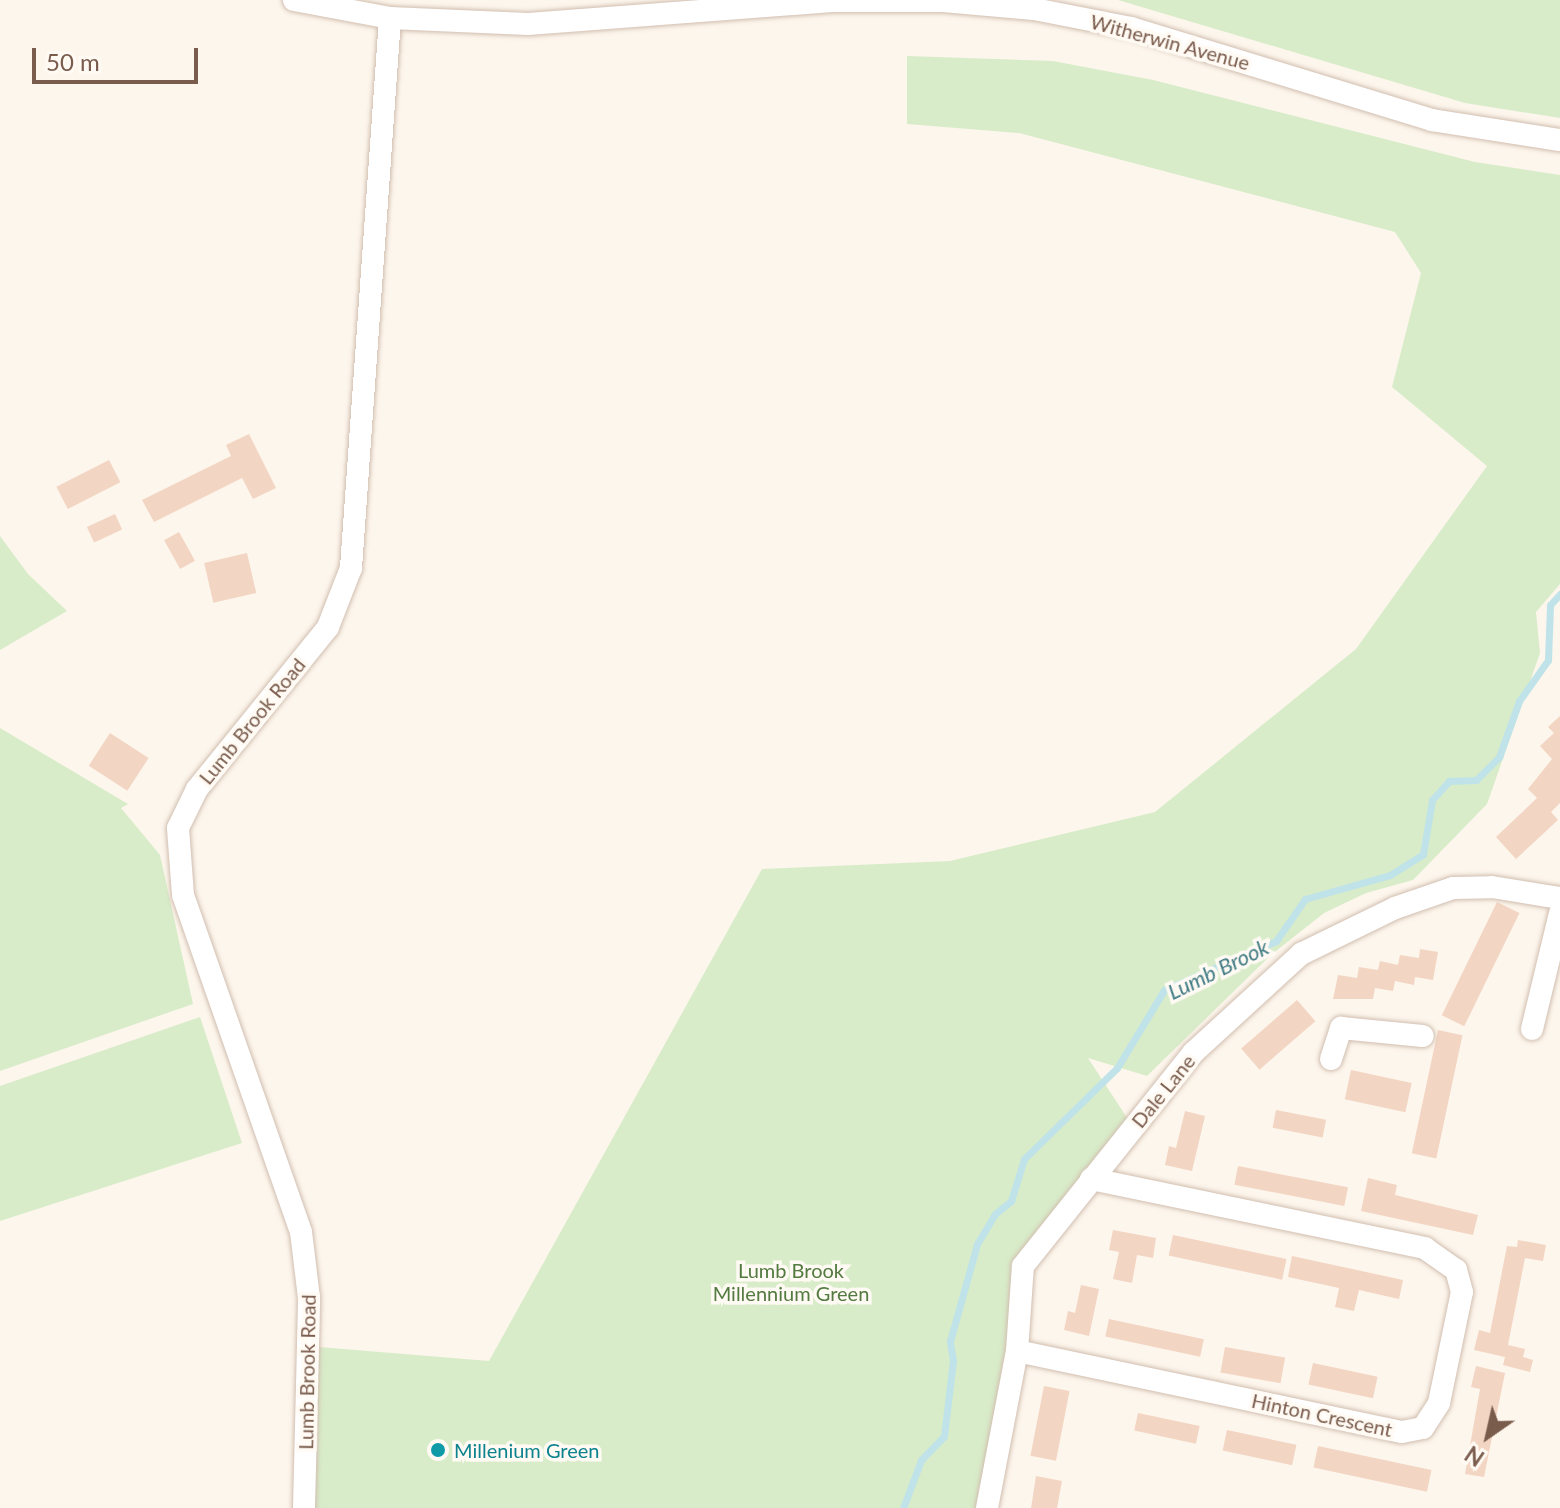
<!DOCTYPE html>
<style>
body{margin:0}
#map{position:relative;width:1560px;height:1508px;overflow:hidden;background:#fdf6ec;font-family:Lato,sans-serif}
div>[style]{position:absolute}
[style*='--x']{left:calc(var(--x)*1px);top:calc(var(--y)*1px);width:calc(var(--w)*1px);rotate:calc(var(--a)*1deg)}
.green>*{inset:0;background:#d8ecc9}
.stream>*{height:7px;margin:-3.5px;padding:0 3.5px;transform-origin:3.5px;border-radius:3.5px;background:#bfe3e8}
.building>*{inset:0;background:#f3d5c3;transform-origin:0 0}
.roads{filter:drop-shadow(0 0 2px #d1beb0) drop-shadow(0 0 2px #d1beb0)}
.minor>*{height:22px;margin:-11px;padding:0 11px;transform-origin:11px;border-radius:11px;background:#fff}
.dots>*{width:22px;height:22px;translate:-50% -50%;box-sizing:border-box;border:4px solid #fffaf3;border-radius:50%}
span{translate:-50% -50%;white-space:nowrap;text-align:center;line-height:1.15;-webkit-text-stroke:7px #fffaf3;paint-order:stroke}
.street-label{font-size:20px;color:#7a5c4d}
.park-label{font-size:20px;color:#537a41}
.culture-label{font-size:20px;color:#0d838f}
.left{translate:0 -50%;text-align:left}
.water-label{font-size:22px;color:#437c86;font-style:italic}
.north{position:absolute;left:1448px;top:1396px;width:80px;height:80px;-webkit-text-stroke:6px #fffaf3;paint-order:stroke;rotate:214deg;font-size:22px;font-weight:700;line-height:32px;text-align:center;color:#7a5c4d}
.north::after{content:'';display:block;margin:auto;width:28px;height:36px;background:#7a5c4d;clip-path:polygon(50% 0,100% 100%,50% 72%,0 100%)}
.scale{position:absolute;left:32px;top:48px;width:166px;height:36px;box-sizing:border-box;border:4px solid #7a5c4d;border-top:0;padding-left:10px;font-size:24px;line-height:28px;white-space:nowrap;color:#7a5c4d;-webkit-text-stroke:6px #fffaf3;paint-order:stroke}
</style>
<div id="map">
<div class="green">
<i style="clip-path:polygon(1118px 0,1560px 0,1560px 118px,1465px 103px)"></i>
<i style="clip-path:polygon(907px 56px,1053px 61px,1153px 80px,1475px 162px,1560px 175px,1560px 584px,1536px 612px,1540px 653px,1487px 804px,1413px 880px,1366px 893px,1324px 913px,1271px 955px,1147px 1076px,1088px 1058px,1133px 1127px,1023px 1266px,979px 1508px,303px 1508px,307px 1346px,489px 1361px,762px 869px,950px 861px,1155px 812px,1356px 649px,1487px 466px,1392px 387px,1421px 273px,1395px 232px,1019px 133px,907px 124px)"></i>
<i style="clip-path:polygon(0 536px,28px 574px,67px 611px,0 650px)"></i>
<i style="clip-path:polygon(0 728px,128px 804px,121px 808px,160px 855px,193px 1004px,0 1071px)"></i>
<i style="clip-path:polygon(200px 1017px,242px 1143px,0 1221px,0 1086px)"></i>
</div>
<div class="stream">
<i style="--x:903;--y:1508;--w:51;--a:-69.4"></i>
<i style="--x:921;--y:1460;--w:33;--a:-46"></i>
<i style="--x:944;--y:1436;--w:76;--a:-83.2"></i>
<i style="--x:953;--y:1361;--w:20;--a:-99"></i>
<i style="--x:950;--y:1341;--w:101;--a:-74.4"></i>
<i style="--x:977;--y:1244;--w:35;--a:-59"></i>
<i style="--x:995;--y:1214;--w:21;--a:-39"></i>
<i style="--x:1011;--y:1201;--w:44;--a:-72.8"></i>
<i style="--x:1024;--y:1159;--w:130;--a:-44.4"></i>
<i style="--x:1117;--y:1068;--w:91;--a:-58.9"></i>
<i style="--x:1164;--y:990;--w:122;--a:-23.6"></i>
<i style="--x:1276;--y:941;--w:51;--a:-55.4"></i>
<i style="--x:1305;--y:899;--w:88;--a:-15.8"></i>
<i style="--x:1390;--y:875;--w:39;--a:-32"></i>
<i style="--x:1423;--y:854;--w:55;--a:-80.5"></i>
<i style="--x:1432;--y:800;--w:25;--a:-48"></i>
<i style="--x:1449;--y:781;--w:27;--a:-2"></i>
<i style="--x:1476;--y:780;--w:33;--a:-45"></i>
<i style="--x:1499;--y:757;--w:59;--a:-70.3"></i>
<i style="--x:1519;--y:701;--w:50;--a:-54.7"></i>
<i style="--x:1548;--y:660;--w:55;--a:-87.9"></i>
<i style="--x:1550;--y:605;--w:15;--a:-48"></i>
</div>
<div class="building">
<i style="clip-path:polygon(249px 434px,276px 488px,253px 499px,242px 478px,154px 522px,142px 500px,231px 456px,226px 445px)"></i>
<i style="left:109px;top:460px;width:25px;height:59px;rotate:63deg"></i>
<i style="left:115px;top:514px;width:17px;height:31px;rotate:65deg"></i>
<i style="left:179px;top:532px;width:33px;height:17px;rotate:61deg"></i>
<i style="left:247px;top:553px;width:41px;height:44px;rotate:77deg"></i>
<i style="clip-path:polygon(1560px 716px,1560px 803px,1551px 812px,1558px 820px,1516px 859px,1496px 837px,1537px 798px,1528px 789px,1552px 759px,1540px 746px,1554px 733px,1548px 727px)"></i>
<i style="left:110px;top:733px;width:46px;height:39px;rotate:33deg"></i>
<i style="left:1497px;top:902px;width:25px;height:126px;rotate:26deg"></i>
<i style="clip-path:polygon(1420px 949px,1438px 952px,1433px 980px,1415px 977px,1414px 985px,1395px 981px,1393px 991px,1375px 988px,1373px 999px,1333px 999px,1338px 975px,1357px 978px,1359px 967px,1378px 970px,1380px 961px,1398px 965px,1400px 955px,1419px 958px)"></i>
<i style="left:1297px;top:1000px;width:28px;height:74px;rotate:49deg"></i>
<i style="left:1438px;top:1030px;width:25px;height:126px;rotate:12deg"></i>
<i style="left:1351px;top:1070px;width:62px;height:30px;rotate:12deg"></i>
<i style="left:1276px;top:1110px;width:51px;height:18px;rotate:11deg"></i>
<i style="clip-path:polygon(1185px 1111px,1205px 1116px,1192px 1171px,1165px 1165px,1169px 1146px,1176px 1148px)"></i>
<i style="left:1238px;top:1166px;width:112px;height:19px;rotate:11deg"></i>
<i style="clip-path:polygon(1368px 1178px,1397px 1185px,1395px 1195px,1478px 1215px,1473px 1235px,1361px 1211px)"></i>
<i style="clip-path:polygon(1113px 1230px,1156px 1238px,1153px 1258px,1137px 1255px,1132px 1283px,1113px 1279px,1119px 1252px,1109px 1250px)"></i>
<i style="left:1173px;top:1235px;width:116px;height:21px;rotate:12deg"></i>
<i style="clip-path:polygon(1518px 1240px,1546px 1245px,1543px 1261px,1525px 1258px,1508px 1345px,1525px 1349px,1523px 1357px,1533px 1360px,1530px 1372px,1503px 1365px,1505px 1357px,1474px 1350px,1479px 1330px,1490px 1333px,1507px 1246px,1517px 1247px)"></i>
<i style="clip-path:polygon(1292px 1256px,1403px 1280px,1399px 1299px,1359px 1290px,1354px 1311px,1335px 1307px,1339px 1288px,1288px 1277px)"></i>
<i style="clip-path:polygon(1081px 1285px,1099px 1289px,1089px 1336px,1064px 1330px,1068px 1311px,1075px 1313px)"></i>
<i style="left:1109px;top:1319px;width:97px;height:18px;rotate:12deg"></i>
<i style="left:1225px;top:1347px;width:61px;height:26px;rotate:10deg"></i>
<i style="left:1313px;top:1363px;width:66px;height:22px;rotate:12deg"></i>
<i style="clip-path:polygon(1476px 1366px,1505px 1373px,1484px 1477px,1465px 1474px,1480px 1389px,1471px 1387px)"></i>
<i style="left:1044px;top:1386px;width:26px;height:71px;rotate:11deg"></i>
<i style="left:1138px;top:1413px;width:63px;height:18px;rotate:12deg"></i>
<i style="left:1227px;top:1430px;width:71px;height:21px;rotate:12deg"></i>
<i style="left:1318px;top:1446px;width:116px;height:22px;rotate:12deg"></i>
<i style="clip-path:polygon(1036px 1476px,1062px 1481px,1057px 1508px,1031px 1508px)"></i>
</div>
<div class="roads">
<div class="minor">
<i style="--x:294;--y:0;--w:98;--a:10.6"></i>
<i style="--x:390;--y:18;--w:138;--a:2.5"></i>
<i style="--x:528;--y:24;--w:305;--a:-4.3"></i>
<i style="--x:832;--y:1;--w:111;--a:0"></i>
<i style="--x:943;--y:1;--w:91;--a:5"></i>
<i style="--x:1034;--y:9;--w:99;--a:11.1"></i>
<i style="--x:1131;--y:28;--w:315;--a:17"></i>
<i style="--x:1432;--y:120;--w:130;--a:8.9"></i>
<i style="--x:1532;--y:1029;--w:119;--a:-76.4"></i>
<i style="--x:1331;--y:1059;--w:33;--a:-72"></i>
<i style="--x:1341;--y:1028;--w:82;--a:5.6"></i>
<i style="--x:1017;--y:1351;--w:393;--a:11.9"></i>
<i style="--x:1402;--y:1432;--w:21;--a:-11"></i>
<i style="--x:1423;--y:1428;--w:30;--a:-57"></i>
<i style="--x:1439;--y:1403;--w:113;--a:-78.3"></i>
<i style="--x:1462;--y:1292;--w:23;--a:-105"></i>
<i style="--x:1456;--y:1270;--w:38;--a:-145"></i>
<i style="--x:1425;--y:1248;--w:341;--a:-168.3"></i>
<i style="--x:304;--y:1508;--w:210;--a:-88.6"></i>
<i style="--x:309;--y:1298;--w:66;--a:-96.9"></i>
<i style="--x:301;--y:1232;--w:357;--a:-109.3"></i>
<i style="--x:183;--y:895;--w:67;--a:-94.3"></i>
<i style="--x:178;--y:828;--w:43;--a:-64"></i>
<i style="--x:197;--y:789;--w:208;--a:-51"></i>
<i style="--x:328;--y:627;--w:63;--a:-68.7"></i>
<i style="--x:351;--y:568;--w:551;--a:-85.94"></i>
<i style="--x:987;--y:1508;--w:160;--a:-79.2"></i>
<i style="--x:1017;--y:1351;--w:85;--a:-86"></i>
<i style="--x:1023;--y:1266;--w:273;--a:-51.4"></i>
<i style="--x:1193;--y:1053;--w:147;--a:-42.5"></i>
<i style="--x:1301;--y:954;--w:105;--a:-26.1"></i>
<i style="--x:1395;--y:908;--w:61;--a:-19"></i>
<i style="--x:1453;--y:888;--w:39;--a:-1"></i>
<i style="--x:1492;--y:887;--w:69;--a:9.2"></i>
</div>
</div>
<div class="dots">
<i style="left:438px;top:1450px;background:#0f9aa8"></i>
</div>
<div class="street-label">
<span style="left:1170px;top:42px;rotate:15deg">Witherwin Avenue</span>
<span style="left:252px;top:721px;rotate:-51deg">Lumb Brook Road</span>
<span style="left:1163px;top:1091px;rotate:-51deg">Dale Lane</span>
<span style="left:307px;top:1372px;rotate:-89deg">Lumb Brook Road</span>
<span style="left:1322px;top:1415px;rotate:12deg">Hinton Crescent</span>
</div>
<div class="park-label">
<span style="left:791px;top:1282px">Lumb Brook<br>Millennium Green</span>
</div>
<div class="culture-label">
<span class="left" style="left:454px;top:1450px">Millenium Green</span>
</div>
<div class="water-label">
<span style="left:1218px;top:969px;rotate:-26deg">Lumb Brook</span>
</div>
<div class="north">N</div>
<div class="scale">50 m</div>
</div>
